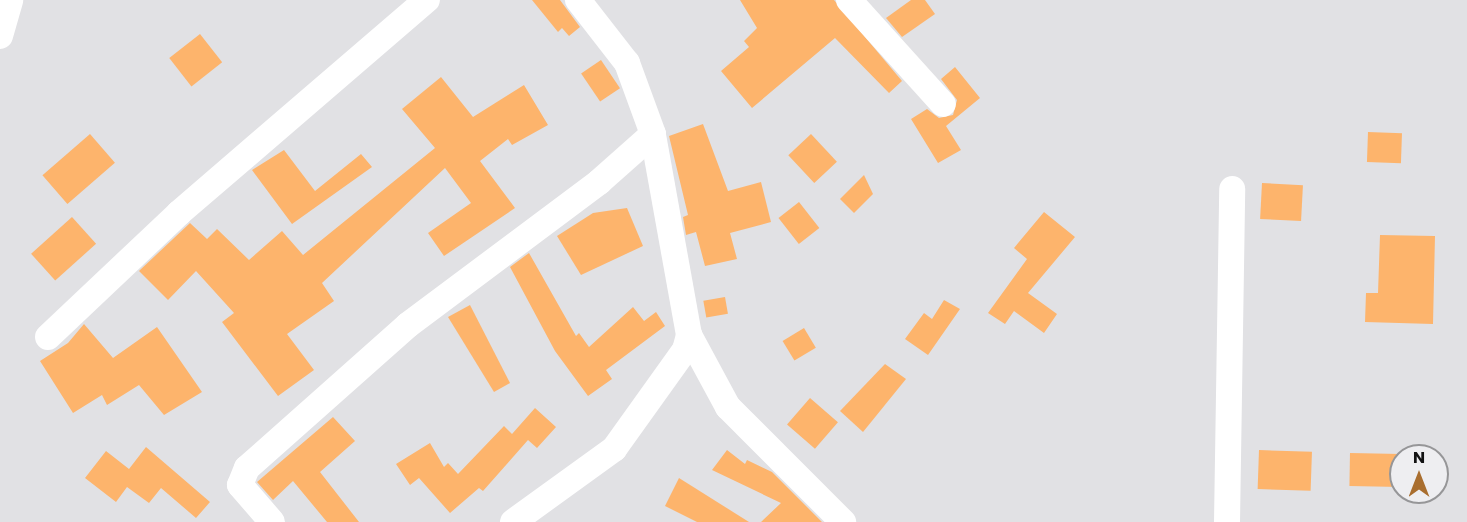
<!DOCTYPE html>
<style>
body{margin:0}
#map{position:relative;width:1467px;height:522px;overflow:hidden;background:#e1e1e4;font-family:Poppins,sans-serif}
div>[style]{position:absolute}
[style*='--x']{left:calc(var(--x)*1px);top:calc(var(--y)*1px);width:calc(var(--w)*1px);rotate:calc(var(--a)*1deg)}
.building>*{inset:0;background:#fdb46c;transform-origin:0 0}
.minor>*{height:26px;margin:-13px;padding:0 13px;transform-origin:13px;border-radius:13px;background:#fff}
span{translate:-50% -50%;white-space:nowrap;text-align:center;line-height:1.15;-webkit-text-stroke:4.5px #eeeef1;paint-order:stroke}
.north{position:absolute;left:1389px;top:444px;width:60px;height:60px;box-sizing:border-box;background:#eeeef1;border:2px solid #969698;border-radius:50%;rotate:0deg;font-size:16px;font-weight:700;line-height:24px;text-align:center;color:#121213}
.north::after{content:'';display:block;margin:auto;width:21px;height:27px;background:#a96e2f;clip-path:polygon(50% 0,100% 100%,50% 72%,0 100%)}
</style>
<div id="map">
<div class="building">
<i style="clip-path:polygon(532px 0,560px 0,580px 27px,569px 36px,562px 28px,558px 32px)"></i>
<i style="clip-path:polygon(740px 0,834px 0,902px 81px,889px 93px,835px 38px,752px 108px,721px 71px,749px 47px,744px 41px,757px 28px)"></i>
<i style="clip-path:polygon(911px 0,925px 0,935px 14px,902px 37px,886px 18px)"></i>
<i style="left:200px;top:34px;width:36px;height:39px;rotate:52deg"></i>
<i style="left:601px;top:60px;width:34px;height:24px;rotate:56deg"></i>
<i style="clip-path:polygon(955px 67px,980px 98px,946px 126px,961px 150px,938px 163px,911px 119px,927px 109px,939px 118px,953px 115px,957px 100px,941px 79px)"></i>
<i style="clip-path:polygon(441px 77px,473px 117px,524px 85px,548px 125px,512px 145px,508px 139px,480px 161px,515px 208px,444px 256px,428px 233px,471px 203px,445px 168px,322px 283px,334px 301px,287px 334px,314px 370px,278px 396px,222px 322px,234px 313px,196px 271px,168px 300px,139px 271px,190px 223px,207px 239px,217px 229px,249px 260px,282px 231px,303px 255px,435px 148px,402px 109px)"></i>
<i style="clip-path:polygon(703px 124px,728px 191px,761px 182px,771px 222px,730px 233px,737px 259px,705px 266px,696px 232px,686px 235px,683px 217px,688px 215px,669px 136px)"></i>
<i style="left:1368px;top:132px;width:34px;height:30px;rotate:2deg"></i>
<i style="left:90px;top:134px;width:38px;height:63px;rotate:49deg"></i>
<i style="left:811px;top:134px;width:38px;height:31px;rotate:47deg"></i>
<i style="clip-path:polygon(284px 150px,315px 191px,361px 154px,372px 167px,292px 224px,252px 170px)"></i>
<i style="clip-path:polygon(864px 175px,873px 194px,854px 213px,840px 199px)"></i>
<i style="left:1262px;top:183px;width:41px;height:36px;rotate:3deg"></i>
<i style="left:799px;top:202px;width:33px;height:26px;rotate:52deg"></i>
<i style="clip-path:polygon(627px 208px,643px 246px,581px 275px,557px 236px,593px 213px)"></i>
<i style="clip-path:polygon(1044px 212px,1075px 237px,1028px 293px,1057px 314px,1044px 333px,1014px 311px,1005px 324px,988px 313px,1027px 259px,1014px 248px)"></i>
<i style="left:72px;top:217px;width:36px;height:55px;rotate:48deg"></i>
<i style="clip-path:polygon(1380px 235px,1435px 236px,1433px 324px,1365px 322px,1366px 293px,1378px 293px)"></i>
<i style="clip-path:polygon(529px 253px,576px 336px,579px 333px,589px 347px,633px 307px,644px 321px,656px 312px,665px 326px,606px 370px,612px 379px,588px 396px,555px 351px,510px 267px)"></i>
<i style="left:725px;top:297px;width:17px;height:22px;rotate:80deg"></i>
<i style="clip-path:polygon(944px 300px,960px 309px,928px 355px,905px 339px,924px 313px,932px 319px)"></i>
<i style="clip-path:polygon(470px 305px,510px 383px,494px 392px,448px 317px)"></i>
<i style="clip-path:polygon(84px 324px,113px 358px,157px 327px,202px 392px,164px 415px,139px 385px,107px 405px,102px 395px,73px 413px,40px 361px,68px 343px)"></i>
<i style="left:804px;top:328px;width:23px;height:25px;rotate:59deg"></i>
<i style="clip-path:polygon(885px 364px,906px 379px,863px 432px,840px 411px)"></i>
<i style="left:810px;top:398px;width:37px;height:35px;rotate:41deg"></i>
<i style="clip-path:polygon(535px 408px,556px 427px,537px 448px,528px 440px,483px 491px,479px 488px,450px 513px,419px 478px,410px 485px,396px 464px,430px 443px,444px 467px,448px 463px,458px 474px,504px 426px,512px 434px)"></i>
<i style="clip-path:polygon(333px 417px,355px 441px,320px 472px,359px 522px,327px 522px,293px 481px,273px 500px,257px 482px)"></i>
<i style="clip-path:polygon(146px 447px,210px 502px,196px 518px,161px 488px,149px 503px,127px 487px,116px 502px,85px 478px,106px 451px,129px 469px)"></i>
<i style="clip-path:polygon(727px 450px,745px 464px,747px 460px,772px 472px,822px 522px,761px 522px,781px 503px,712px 470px)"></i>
<i style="left:1259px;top:450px;width:53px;height:39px;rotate:2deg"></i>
<i style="left:1350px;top:453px;width:51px;height:33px;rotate:1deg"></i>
<i style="clip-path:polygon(679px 478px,749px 522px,697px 522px,665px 506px)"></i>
</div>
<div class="minor">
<i style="--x:849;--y:0;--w:140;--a:47.9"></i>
<i style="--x:0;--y:36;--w:37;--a:-74"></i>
<i style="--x:689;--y:335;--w:82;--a:61.6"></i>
<i style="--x:728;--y:407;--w:163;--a:45"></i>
<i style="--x:48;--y:337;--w:180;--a:-43.4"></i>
<i style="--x:179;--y:213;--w:327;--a:-40.7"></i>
<i style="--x:272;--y:522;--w:49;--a:-130.9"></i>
<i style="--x:240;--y:485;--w:18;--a:-68"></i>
<i style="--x:247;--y:468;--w:215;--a:-41.6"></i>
<i style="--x:408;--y:325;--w:239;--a:-36.8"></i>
<i style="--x:599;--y:182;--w:72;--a:-41.6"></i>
<i style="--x:513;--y:522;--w:125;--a:-35.9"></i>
<i style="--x:614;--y:449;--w:122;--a:-54.4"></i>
<i style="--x:685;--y:350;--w:16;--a:-75"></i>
<i style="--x:689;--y:335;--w:204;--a:-100.2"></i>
<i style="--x:653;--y:134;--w:76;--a:-110.1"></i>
<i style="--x:627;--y:63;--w:80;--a:-127.9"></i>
<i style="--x:1227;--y:522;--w:333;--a:-89.1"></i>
</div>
<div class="north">N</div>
</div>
